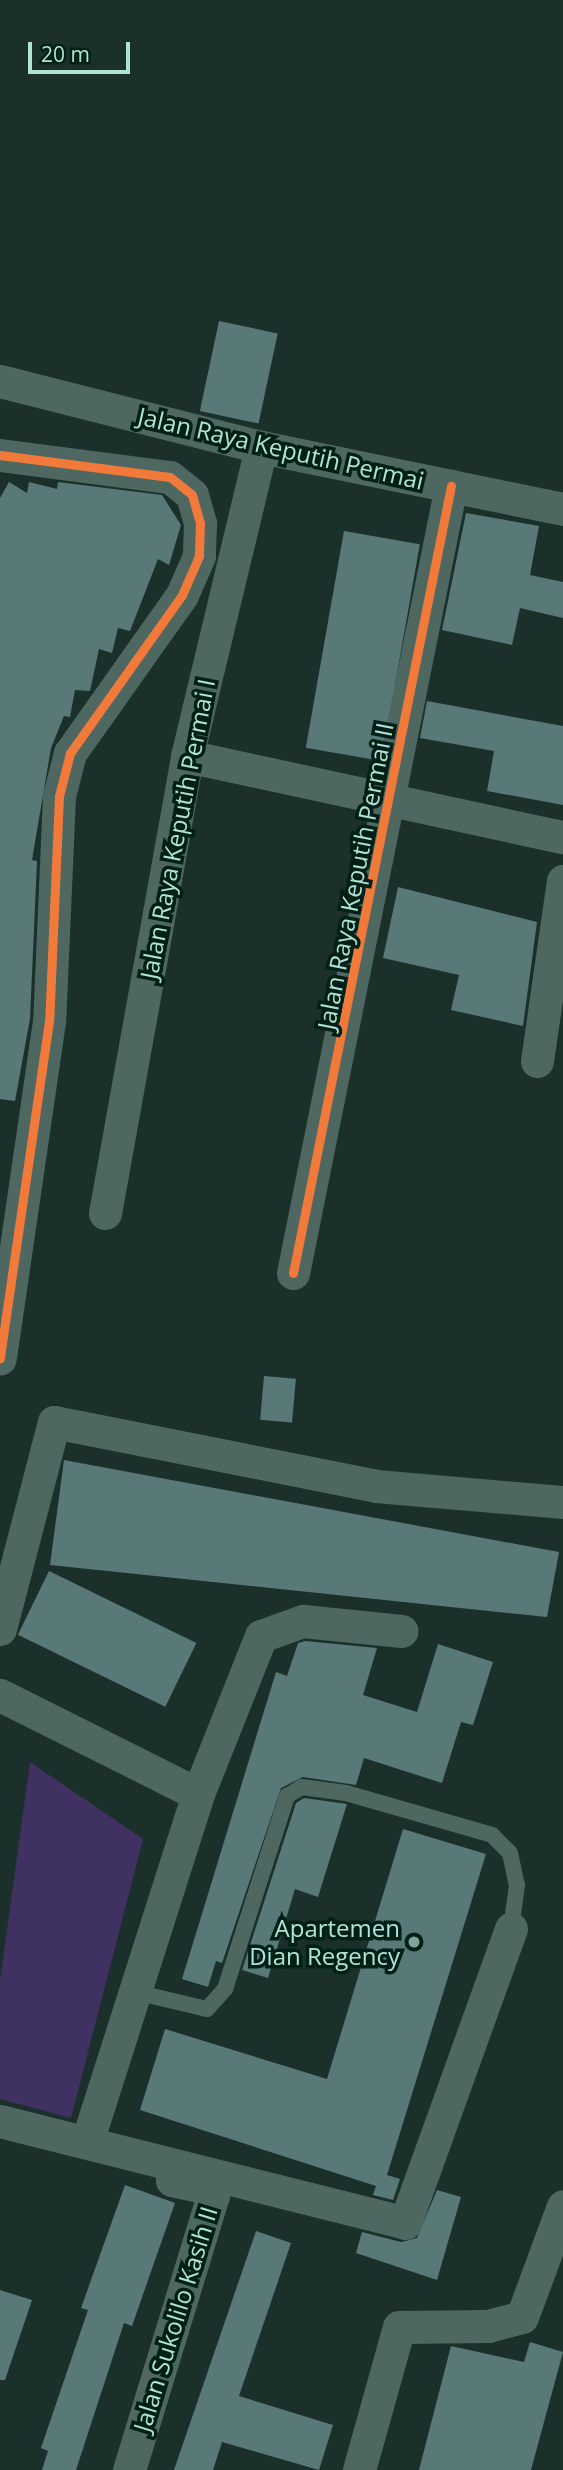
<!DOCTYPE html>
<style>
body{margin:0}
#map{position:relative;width:563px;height:2470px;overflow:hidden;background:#1c302b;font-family:"Open Sans",sans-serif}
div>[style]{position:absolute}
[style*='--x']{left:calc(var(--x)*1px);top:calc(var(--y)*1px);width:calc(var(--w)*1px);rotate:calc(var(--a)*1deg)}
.green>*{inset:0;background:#3f3263}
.building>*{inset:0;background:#587977;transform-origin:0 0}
.service>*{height:16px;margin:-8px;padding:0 8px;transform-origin:8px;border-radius:8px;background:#4e6861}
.minor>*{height:33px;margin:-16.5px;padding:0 16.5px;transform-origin:16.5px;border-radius:16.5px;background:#4e6861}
.cycleway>*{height:9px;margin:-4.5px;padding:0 4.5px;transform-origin:4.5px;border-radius:4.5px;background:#f17a3a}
.dots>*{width:19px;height:19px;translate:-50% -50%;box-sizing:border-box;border:4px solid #001f17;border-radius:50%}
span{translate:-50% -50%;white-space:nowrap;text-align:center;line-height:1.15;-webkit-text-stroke:7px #001f17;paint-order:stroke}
.street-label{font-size:24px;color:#b1e3d4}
.poi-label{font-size:24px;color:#b1e3d4}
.right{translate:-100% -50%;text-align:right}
.scale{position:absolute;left:28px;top:42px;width:102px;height:32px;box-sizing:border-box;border:4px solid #b1e3d4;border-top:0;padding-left:9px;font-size:21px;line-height:24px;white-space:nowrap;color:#b1e3d4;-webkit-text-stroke:5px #001f17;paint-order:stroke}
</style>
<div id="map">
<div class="green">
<i style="clip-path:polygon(30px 1762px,143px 1839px,71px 2118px,0 2099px,0 1981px)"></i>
</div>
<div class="building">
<i style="left:219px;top:321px;width:60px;height:92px;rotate:12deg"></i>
<i style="clip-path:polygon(9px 482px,27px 493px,29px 482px,57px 489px,58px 482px,162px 495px,181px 525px,169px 565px,158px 559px,130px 631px,118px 628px,112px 653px,99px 649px,90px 691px,75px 690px,70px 717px,64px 716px,51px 748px,32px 860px,37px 861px,30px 1019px,15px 1101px,0 1099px,0 498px)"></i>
<i style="clip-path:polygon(466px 513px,539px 526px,530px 575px,563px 582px,563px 618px,520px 608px,512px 645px,442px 630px)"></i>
<i style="left:344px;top:531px;width:77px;height:220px;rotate:10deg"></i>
<i style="clip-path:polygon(427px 701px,563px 726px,563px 805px,487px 791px,494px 751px,420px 738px)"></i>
<i style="clip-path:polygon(398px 887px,537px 922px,523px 1026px,451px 1010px,459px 975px,383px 958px)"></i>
<i style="left:264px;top:1376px;width:32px;height:44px;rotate:5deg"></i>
<i style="clip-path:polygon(64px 1460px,559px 1552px,547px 1617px,50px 1565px)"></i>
<i style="left:49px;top:1571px;width:164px;height:71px;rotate:26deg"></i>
<i style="clip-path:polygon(305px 1641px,377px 1648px,363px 1695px,417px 1712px,438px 1644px,493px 1662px,473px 1725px,461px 1722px,442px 1783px,364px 1758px,356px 1785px,303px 1777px,281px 1788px,222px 1963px,216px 1961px,208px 1987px,182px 1979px,276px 1672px,287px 1676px,298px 1643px)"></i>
<i style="clip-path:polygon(304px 1798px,347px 1804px,318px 1897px,295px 1889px,268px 1978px,242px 1970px,296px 1803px)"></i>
<i style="clip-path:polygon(403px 1829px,486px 1854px,387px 2175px,400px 2179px,393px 2200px,373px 2195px,376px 2186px,140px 2110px,165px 2029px,327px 2079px)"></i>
<i style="clip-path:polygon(125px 2185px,175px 2203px,132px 2326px,124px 2323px,76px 2470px,42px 2470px,48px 2451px,41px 2448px,88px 2310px,81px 2308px)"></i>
<i style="clip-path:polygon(437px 2190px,461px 2197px,437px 2280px,356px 2253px,362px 2232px,401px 2242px,417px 2238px)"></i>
<i style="clip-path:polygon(256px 2231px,291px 2243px,239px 2396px,333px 2425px,319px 2470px,222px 2442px,213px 2470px,174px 2470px)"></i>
<i style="clip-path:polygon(0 2290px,32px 2300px,5px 2380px,0 2380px)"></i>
<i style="clip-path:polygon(530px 2342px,563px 2352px,531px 2470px,419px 2470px,451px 2346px,524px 2362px)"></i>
</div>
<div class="service">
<i style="--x:135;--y:1992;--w:74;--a:13.3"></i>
<i style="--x:207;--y:2009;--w:27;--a:-48"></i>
<i style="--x:225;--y:1989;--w:203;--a:-72.2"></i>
<i style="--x:287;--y:1796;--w:17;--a:-31"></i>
<i style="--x:302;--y:1787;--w:44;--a:7.8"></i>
<i style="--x:346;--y:1793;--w:152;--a:16"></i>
<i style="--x:492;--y:1835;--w:25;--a:45"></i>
<i style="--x:510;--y:1853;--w:33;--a:78"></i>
<i style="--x:517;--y:1885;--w:44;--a:97.8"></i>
</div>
<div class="minor">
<i style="--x:0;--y:381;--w:269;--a:14.2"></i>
<i style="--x:261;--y:447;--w:308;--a:11.6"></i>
<i style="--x:0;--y:455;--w:171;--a:7.4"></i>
<i style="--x:170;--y:477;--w:28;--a:39"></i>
<i style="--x:192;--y:495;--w:29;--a:74"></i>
<i style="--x:200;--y:523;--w:33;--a:92"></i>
<i style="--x:199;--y:556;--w:43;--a:113.6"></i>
<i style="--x:182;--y:595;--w:194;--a:125.3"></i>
<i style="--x:70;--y:753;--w:44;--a:104.3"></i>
<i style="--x:59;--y:796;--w:225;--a:92.5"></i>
<i style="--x:49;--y:1021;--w:341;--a:98.3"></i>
<i style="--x:187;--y:756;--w:385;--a:12.2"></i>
<i style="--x:537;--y:1061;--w:182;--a:-81.8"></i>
<i style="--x:105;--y:1213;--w:464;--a:-79.8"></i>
<i style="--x:187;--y:756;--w:318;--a:-76.5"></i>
<i style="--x:293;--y:1273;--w:803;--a:-78.65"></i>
<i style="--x:0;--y:1629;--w:214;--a:-75.4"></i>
<i style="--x:54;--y:1422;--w:328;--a:11.2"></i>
<i style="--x:376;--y:1486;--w:188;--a:4.9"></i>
<i style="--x:0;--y:1695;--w:221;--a:26.6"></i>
<i style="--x:198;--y:1794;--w:362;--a:107.7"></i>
<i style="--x:198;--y:1794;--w:170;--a:-68.3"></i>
<i style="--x:261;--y:1636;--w:45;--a:-19.7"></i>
<i style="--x:303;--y:1621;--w:99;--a:5.8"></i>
<i style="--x:0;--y:2121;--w:418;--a:14.1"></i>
<i style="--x:405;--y:2223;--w:313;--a:-70.2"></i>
<i style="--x:129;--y:2470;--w:287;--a:-73"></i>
<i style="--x:213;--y:2196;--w:9;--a:-117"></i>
<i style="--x:209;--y:2188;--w:38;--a:-168"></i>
<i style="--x:359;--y:2470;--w:148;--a:-74.4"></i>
<i style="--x:399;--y:2327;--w:89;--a:-0.6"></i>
<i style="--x:488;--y:2326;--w:35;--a:-15"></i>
<i style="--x:522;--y:2317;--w:118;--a:-69.7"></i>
</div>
<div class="cycleway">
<i style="--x:0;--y:455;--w:171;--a:7.4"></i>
<i style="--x:170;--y:477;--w:28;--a:39"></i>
<i style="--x:192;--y:495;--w:29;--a:74"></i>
<i style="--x:200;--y:523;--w:33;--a:92"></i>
<i style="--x:199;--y:556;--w:43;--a:113.6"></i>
<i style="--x:182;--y:595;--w:194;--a:125.3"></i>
<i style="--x:70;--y:753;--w:44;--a:104.3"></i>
<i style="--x:59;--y:796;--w:225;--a:92.5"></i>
<i style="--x:49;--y:1021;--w:341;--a:98.3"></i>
<i style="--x:293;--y:1273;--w:803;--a:-78.65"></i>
</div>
<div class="dots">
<i style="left:414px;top:1942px;background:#7da499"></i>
</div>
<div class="street-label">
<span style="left:281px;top:448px;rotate:13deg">Jalan Raya Keputih Permai</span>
<span style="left:177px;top:829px;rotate:-79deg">Jalan Raya Keputih Permai I</span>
<span style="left:355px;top:876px;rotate:-79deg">Jalan Raya Keputih Permai II</span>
<span style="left:175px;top:2319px;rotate:-73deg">Jalan Sukolilo Kasih II</span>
</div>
<div class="poi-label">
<span class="right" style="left:400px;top:1942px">Apartemen<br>Dian Regency</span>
</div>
<div class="scale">20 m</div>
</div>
